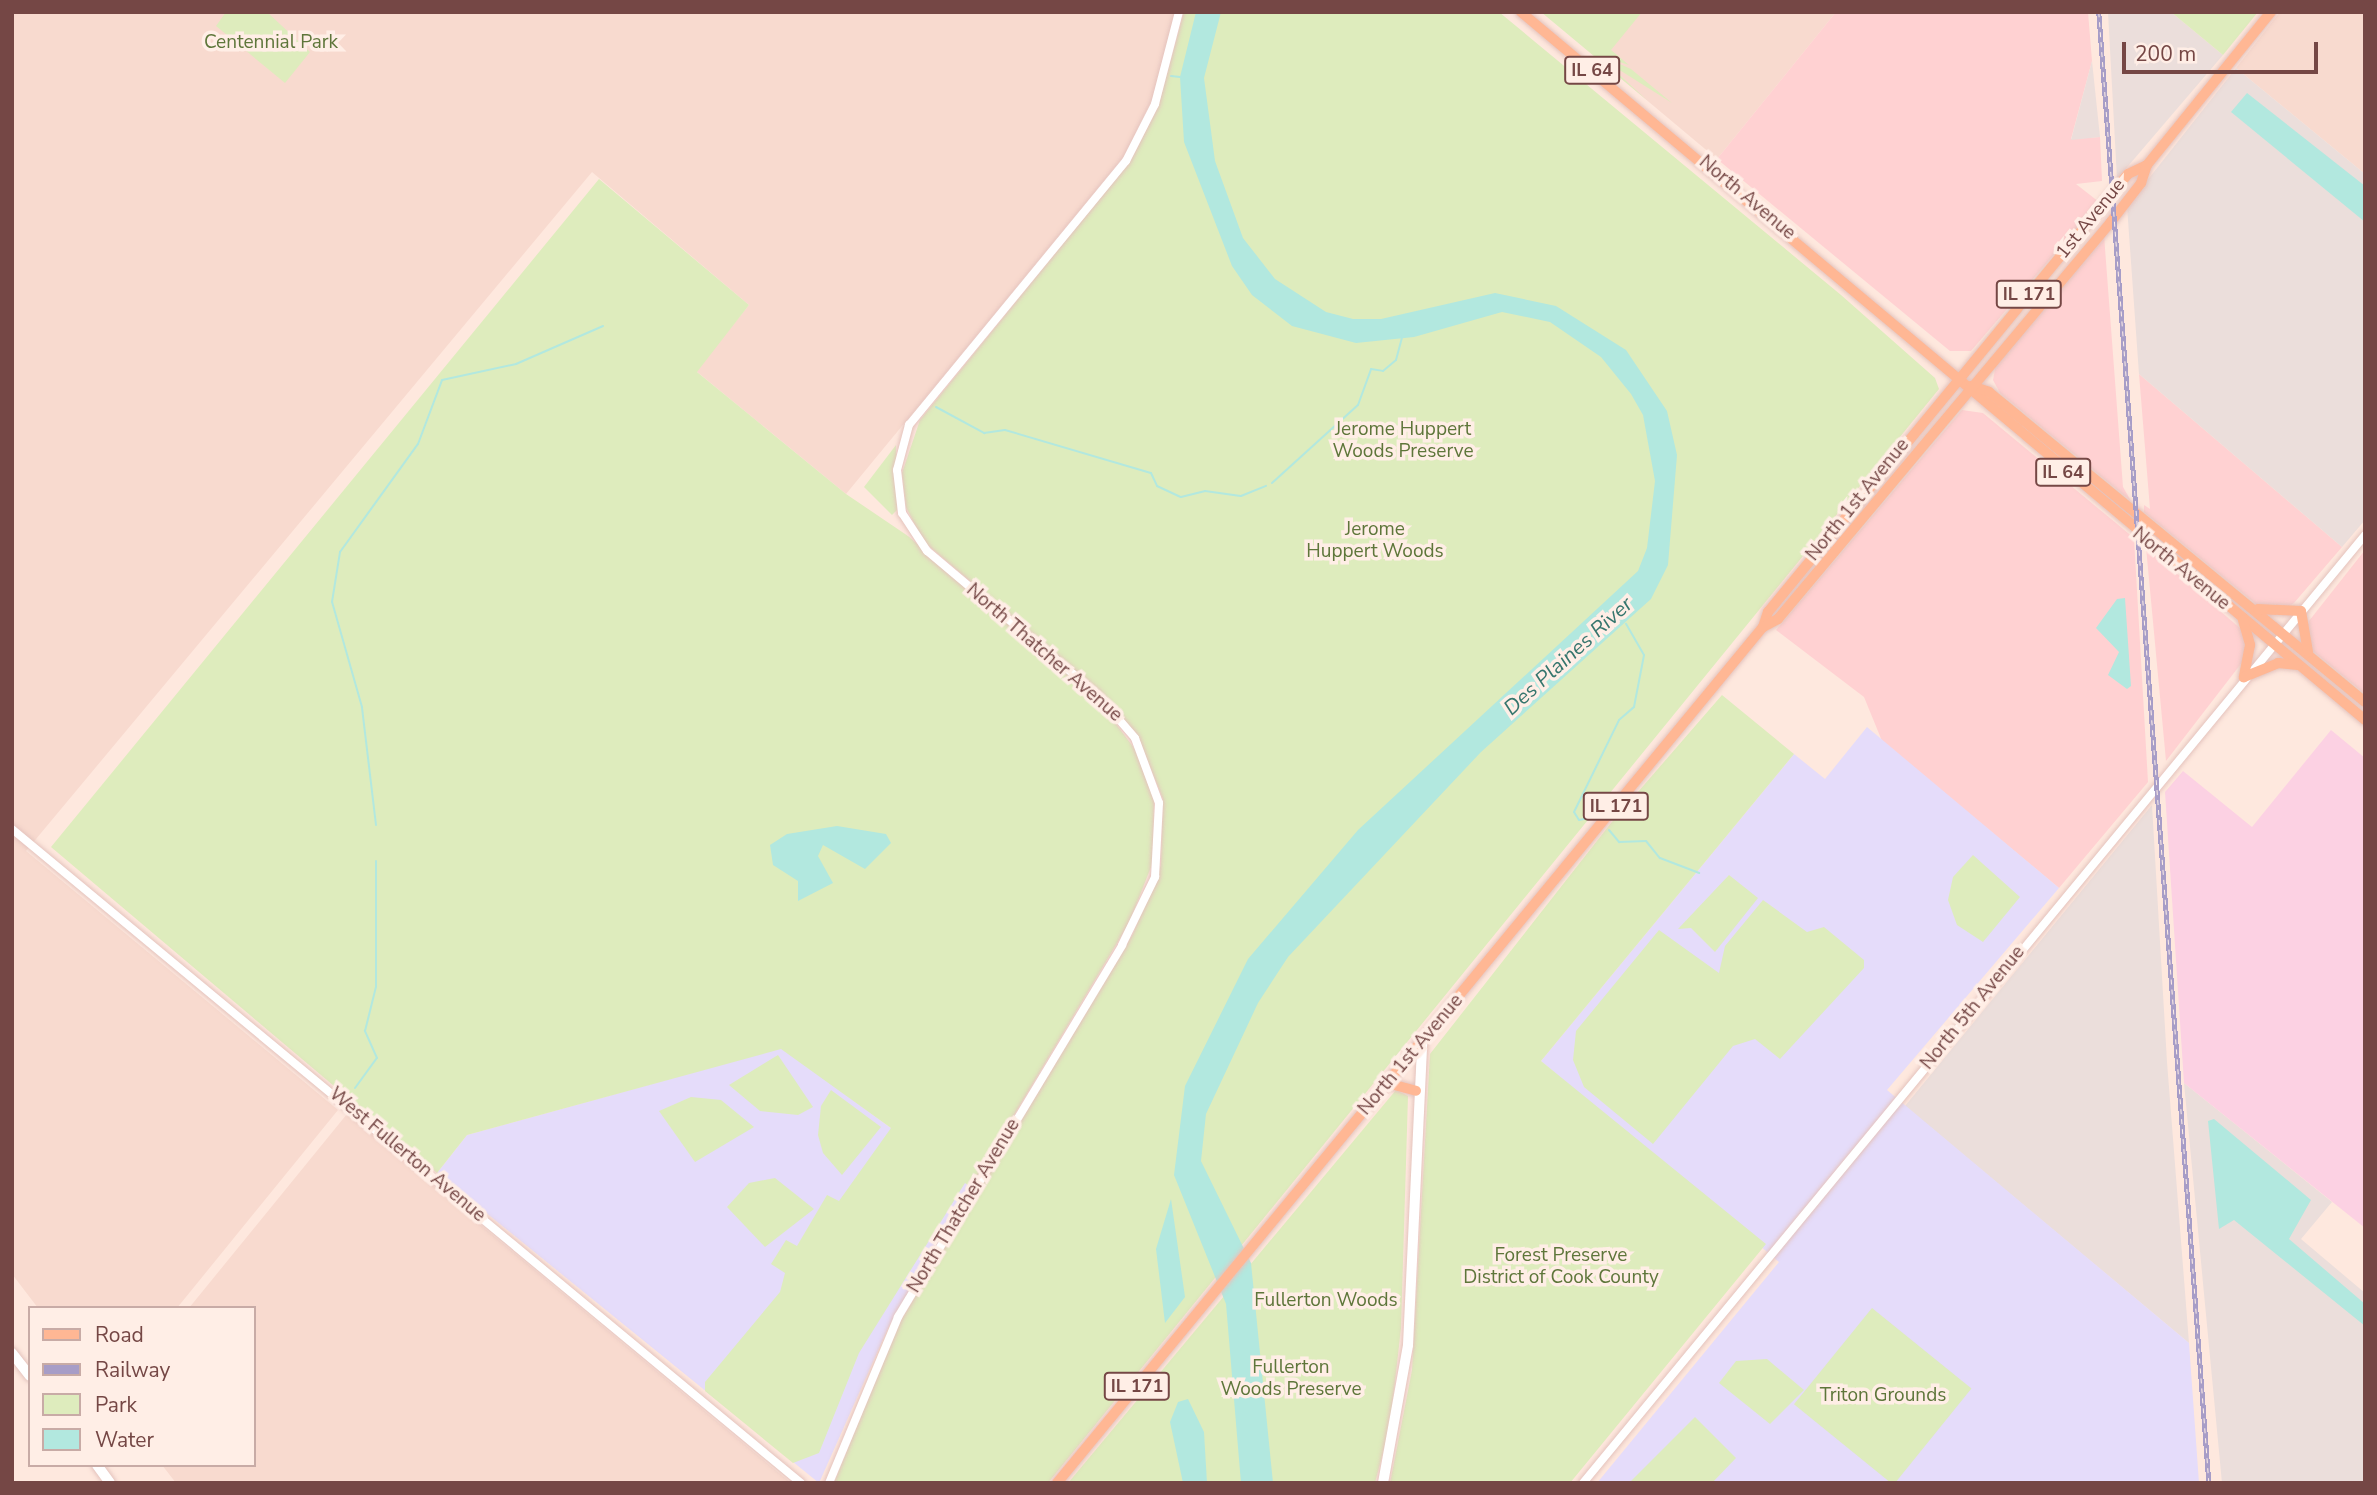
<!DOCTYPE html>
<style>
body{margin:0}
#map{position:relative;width:2377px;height:1495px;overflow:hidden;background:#fee8de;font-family:"Nunito Sans",sans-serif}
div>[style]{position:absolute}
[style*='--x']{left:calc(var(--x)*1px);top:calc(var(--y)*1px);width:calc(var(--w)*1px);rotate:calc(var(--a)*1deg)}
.residential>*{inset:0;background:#f8dacf}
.commercial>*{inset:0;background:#ffd1d2}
.industrial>*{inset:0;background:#ebdedb}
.education>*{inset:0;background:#e5dcfa}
.medical>*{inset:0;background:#fcd1e3}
.green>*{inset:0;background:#deecbd;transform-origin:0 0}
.water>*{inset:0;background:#b2e8df}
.stream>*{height:2px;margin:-1px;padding:0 1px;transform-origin:1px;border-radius:1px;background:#b2e8df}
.roads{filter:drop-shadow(0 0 2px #e4c3bd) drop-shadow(0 0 2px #e4c3bd)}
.tertiary>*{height:8px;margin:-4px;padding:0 4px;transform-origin:4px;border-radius:4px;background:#fff}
.secondary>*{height:10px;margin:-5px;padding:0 5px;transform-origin:5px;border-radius:5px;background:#fff}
.primary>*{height:10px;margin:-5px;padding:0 5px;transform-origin:5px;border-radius:5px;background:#ffb794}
.rail>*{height:4.5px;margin-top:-2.25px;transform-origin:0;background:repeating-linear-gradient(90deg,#ffeee6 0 5px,#a79dc7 0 10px);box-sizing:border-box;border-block:2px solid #a79dc7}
span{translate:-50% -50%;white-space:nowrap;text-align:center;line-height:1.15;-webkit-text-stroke:7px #ffeee6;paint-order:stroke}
.shield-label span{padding:2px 5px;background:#ffeee6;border:2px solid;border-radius:5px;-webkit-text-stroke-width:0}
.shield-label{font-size:18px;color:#754745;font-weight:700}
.park-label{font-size:19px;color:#5e763a}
.street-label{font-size:19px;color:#754745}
.water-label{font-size:21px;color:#35756d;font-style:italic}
.frame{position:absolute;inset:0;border:14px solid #754745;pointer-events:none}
.legend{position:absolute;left:28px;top:1306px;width:228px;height:161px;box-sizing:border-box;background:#ffeee6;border:2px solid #c8aba6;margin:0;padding:9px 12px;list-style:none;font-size:21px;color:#754745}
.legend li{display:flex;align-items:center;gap:14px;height:35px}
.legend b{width:35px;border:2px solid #c8aba6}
.scale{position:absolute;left:2122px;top:42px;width:196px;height:32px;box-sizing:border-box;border:4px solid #754745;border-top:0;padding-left:9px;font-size:21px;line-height:24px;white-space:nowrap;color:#754745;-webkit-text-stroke:5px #ffeee6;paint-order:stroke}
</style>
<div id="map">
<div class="residential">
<i style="clip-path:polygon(12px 12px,1175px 12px,1155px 93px,1124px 156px,846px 494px,696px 371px,749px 305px,592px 172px,26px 851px,338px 1110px,177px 1308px,38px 1308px,12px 1274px)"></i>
<i style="clip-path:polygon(1641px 12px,1836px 12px,1717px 159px,1600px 61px)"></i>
<i style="clip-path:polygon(2280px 12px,2365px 12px,2365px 174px,2236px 68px)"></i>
<i style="clip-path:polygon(347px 1114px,791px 1483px,176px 1483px,162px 1465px,254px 1465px,254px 1308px,189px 1308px)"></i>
</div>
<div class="commercial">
<i style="clip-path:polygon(1836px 12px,2088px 12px,2092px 61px,2071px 139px,2100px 137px,2102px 181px,2076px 184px,2099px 202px,1971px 351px,1950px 351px,1717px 159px)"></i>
<i style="clip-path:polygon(2104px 235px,2123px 487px,2131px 501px,2000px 393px,1993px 380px,1996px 364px)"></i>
<i style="clip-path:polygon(2139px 374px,2342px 547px,2294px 603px,2280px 611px,2256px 604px,2144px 512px,2144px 505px,2150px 509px)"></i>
<i style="clip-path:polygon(1962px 410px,1983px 413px,2134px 538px,2148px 782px,2059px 888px,1882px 741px,1864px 697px,1776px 630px)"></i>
<i style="clip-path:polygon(2146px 547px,2241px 629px,2247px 656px,2166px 761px)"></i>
<i style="clip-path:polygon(2365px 550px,2365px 694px,2313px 651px,2305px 626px)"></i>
</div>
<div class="industrial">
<i style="clip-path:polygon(2108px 12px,2171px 12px,2223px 55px,2117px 179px)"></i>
<i style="clip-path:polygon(2092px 61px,2100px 137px,2071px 140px)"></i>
<i style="clip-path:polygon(2236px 68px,2365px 174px,2365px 520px,2342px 547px,2139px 374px,2127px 206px)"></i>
<i style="clip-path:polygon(2152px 805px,2167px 1062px,2189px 1343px,1905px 1106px)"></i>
<i style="clip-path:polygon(2184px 1083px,2332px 1202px,2301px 1239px,2365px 1293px,2365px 1483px,2222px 1483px)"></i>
</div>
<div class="education">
<i style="clip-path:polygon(1867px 727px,2059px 888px,1887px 1090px,2189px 1343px,2199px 1483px,1597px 1483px,1779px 1262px,1541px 1061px,1794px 754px,1825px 779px)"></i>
<i style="clip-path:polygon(782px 1048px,971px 1187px,889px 1326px,819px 1483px,437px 1173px,467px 1135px)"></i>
</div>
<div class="medical">
<i style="clip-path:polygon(2331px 730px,2365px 758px,2365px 1228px,2184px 1083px,2165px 792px,2183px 771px,2252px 827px)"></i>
</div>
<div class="green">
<i style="clip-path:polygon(226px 12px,267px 12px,310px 52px,285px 83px,216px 26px)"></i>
<i style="clip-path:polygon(1184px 12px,1499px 12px,1841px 295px,1935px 378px,1939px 389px,1048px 1483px,834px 1483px,897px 1327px,1133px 934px,1161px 865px,1163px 799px,1137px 734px,1093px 686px,923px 541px,906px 507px,902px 473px,920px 420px,1131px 160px,1158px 107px)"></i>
<i style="clip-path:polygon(1541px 12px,1642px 12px,1611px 50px,1629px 65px,1604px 57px,1631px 69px,1672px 103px,1602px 59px,1648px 101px)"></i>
<i style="clip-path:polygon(2171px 12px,2258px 12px,2223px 55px)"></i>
<i style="clip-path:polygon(599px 179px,749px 305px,697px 372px,846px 494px,908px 536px,1098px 700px,1140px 756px,1154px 796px,1153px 862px,1129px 923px,971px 1187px,965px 1183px,859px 1353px,819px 1453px,793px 1463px,705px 1391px,705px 1382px,780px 1292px,785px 1273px,771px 1264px,786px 1240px,797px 1246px,827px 1195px,839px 1201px,891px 1128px,781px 1049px,467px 1135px,437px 1173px,51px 847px)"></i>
<i style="clip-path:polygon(896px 445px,897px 510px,892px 515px,864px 487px)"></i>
<i style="clip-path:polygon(1722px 695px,1794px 754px,1541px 1061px,1766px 1244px,1570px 1483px,1390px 1483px,1412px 1370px,1430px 1054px,1611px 823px)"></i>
<i style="clip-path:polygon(1973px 855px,2020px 897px,1983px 942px,1957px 925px,1948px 900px,1953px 877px)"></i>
<i style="clip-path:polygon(1729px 875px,1758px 898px,1715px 952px,1691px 928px,1678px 929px)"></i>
<i style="clip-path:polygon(1763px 900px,1807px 932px,1824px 927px,1864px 960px,1864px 968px,1780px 1059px,1755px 1039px,1733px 1046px,1653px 1144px,1584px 1087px,1573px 1060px,1576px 1031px,1659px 930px,1719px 973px,1725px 946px)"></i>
<i style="clip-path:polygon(778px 1055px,813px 1107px,798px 1115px,760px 1111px,729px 1085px)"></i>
<i style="clip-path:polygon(831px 1090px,881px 1127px,842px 1175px,823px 1153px,818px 1135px,821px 1106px)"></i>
<i style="clip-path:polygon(1396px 1090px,1408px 1096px,1401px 1328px,1390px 1426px,1375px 1483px,1068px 1483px)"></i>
<i style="clip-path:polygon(691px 1097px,721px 1100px,754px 1127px,695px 1162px,659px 1111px)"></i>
<i style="clip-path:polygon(775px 1178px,814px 1209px,765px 1247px,727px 1207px,749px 1183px)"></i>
<i style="left:1872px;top:1308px;width:128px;height:124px;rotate:39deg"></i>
<i style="clip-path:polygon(1767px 1359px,1804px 1390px,1770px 1424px,1719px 1383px,1736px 1361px)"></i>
<i style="clip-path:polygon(1695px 1417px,1736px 1458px,1712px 1483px,1629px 1483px)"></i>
</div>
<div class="water">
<i style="clip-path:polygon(1196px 12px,1221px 12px,1204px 78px,1215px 161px,1243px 238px,1275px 279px,1326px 312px,1353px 319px,1381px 319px,1495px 293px,1556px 306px,1626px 350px,1667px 411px,1677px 455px,1668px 565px,1651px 599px,1481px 752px,1288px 957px,1258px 1003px,1206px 1114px,1201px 1161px,1251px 1263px,1273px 1483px,1241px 1483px,1226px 1304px,1174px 1175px,1185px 1086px,1248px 959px,1358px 830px,1638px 571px,1647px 548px,1655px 481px,1643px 415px,1631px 394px,1601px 357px,1550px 322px,1502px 312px,1414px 337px,1356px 343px,1292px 326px,1252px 295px,1232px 266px,1184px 142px,1180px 77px)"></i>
<i style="clip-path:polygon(2247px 93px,2365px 186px,2365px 222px,2231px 112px)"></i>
<i style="clip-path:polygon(2125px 598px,2131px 686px,2127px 689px,2108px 675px,2119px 652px,2096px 628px,2117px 599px)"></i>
<i style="clip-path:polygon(837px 826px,886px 834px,891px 843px,865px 869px,823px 845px,818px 856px,833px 883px,798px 901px,798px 881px,773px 865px,770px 845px,787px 834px)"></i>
<i style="clip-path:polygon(2214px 1119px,2311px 1200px,2289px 1239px,2365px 1304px,2365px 1326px,2234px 1220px,2219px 1229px,2208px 1121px)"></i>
<i style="clip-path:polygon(1171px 1199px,1185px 1297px,1165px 1323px,1156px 1249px)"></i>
<i style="clip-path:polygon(1188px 1399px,1204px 1432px,1207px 1483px,1183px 1483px,1170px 1422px,1178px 1402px)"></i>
</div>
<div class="stream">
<i style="--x:1171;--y:76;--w:9;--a:6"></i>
<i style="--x:936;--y:407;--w:55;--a:28.4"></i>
<i style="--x:984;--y:433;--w:21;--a:-8"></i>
<i style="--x:1005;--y:430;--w:152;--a:16.4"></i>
<i style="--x:1151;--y:473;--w:14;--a:65"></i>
<i style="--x:1157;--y:486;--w:26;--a:25"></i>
<i style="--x:1181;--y:497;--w:25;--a:-14"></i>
<i style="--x:1205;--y:491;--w:36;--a:8"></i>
<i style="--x:1241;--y:496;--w:27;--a:-22"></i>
<i style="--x:1272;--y:483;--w:116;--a:-42.2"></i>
<i style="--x:1358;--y:405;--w:38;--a:-70"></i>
<i style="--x:1371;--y:369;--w:12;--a:9"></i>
<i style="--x:1383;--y:371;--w:17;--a:-40"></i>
<i style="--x:1396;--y:360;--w:24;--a:-75"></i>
<i style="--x:1593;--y:817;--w:14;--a:168"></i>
<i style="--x:1579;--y:820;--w:9;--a:-122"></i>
<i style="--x:1574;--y:812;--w:102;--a:-63.9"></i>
<i style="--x:1619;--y:720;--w:20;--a:-41"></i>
<i style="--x:1634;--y:707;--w:53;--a:-79.1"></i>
<i style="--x:1644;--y:655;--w:36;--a:-120"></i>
<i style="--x:376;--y:825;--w:119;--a:-96.8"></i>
<i style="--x:362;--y:707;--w:109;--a:-105.9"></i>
<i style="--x:332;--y:602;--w:51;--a:-80.9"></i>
<i style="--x:340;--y:552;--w:133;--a:-54.2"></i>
<i style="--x:418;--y:444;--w:68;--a:-69.4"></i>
<i style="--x:442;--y:380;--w:76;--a:-12.2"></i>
<i style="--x:516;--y:364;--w:95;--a:-23.6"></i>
<i style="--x:1609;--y:830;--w:16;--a:50"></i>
<i style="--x:1619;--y:842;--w:27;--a:-2"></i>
<i style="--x:1646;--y:841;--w:22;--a:51"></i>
<i style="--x:1660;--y:858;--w:42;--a:21"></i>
<i style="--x:355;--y:1088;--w:37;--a:-54"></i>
<i style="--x:377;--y:1058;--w:30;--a:-114"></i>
<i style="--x:365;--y:1031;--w:45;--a:-76"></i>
<i style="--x:376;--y:987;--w:126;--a:-90"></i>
</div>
<div class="roads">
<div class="tertiary">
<i style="--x:12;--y:829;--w:1025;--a:39.66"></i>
<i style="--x:829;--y:1483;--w:180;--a:-67.4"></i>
<i style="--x:898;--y:1317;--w:434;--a:-58.9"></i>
<i style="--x:1122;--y:945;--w:76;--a:-64.1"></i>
<i style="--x:1155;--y:877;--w:74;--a:-86.9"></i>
<i style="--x:1159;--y:803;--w:69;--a:-110.3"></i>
<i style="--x:1135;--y:738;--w:58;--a:-130.8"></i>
<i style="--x:1097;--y:694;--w:222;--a:-139.9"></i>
<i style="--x:927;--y:551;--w:45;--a:-123.3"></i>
<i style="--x:902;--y:513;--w:43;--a:-96.6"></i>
<i style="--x:897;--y:470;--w:47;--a:-75.1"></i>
<i style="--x:909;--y:425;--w:342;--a:-50.6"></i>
<i style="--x:1126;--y:161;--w:64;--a:-63"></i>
<i style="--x:1155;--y:104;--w:95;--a:-75.4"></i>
<i style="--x:1583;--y:1483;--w:1229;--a:-50.48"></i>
</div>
<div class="secondary">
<i style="--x:12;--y:1353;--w:29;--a:52"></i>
<i style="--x:97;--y:1465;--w:22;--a:54"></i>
<i style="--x:1383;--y:1483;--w:140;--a:-79.7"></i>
<i style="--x:1408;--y:1345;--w:302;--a:-87.3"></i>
</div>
<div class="primary">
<i style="--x:1521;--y:12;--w:1102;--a:39.99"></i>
<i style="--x:1971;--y:386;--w:19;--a:18"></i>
<i style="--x:1989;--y:392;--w:487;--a:39.5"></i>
<i style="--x:2258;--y:609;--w:43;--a:2.7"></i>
<i style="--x:2301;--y:611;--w:42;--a:80.3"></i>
<i style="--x:2243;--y:620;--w:26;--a:74"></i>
<i style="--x:2250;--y:645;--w:33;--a:101"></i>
<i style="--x:1763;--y:627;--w:16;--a:-72"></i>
<i style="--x:1768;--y:612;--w:567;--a:-50.58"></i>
<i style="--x:2128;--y:174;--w:21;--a:-25"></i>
<i style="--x:2244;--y:677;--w:37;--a:-22"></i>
<i style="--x:2278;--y:663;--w:20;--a:6"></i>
<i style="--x:1387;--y:1083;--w:30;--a:15"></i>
<i style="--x:1057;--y:1483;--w:1110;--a:-50.49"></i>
<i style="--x:1763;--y:627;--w:17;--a:-28"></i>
<i style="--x:1778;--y:619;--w:517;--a:-50.02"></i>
<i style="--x:2110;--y:223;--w:51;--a:-52.2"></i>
<i style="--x:2141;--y:183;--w:19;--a:-72"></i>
<i style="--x:2147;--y:165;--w:197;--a:-51"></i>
</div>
</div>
<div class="rail">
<i style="--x:2099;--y:12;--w:1475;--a:85.72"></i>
</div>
<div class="shield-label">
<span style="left:1592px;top:70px">IL 64</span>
<span style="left:2029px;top:294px">IL 171</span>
<span style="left:2063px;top:472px">IL 64</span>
<span style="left:1616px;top:806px">IL 171</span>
<span style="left:1137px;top:1386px">IL 171</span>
</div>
<div class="park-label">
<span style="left:271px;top:43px">Centennial Park</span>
<span style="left:1403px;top:441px">Jerome Huppert<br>Woods Preserve</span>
<span style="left:1375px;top:541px">Jerome<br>Huppert Woods</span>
<span style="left:1561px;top:1267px">Forest Preserve<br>District of Cook County</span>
<span style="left:1326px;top:1301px">Fullerton Woods</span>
<span style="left:1291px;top:1379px">Fullerton<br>Woods Preserve</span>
<span style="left:1883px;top:1396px">Triton Grounds</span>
</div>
<div class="street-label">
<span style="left:1747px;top:198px;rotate:40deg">North Avenue</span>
<span style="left:2091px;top:219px;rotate:-51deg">1st Avenue</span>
<span style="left:1858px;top:500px;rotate:-51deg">North 1st Avenue</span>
<span style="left:2181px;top:569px;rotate:39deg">North Avenue</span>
<span style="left:1044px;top:653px;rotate:41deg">North Thatcher Avenue</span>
<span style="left:1973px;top:1008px;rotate:-51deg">North 5th Avenue</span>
<span style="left:1411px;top:1055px;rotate:-50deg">North 1st Avenue</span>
<span style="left:407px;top:1155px;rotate:40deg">West Fullerton Avenue</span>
<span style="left:964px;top:1206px;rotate:-59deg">North Thatcher Avenue</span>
</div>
<div class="water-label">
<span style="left:1568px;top:656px;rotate:-42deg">Des Plaines River</span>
</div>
<div class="frame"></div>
<ul class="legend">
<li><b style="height:9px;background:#ffb794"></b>Road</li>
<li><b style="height:9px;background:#a79dc7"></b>Railway</li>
<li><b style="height:19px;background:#deecbd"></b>Park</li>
<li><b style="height:19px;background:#b2e8df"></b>Water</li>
</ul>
<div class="scale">200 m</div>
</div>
